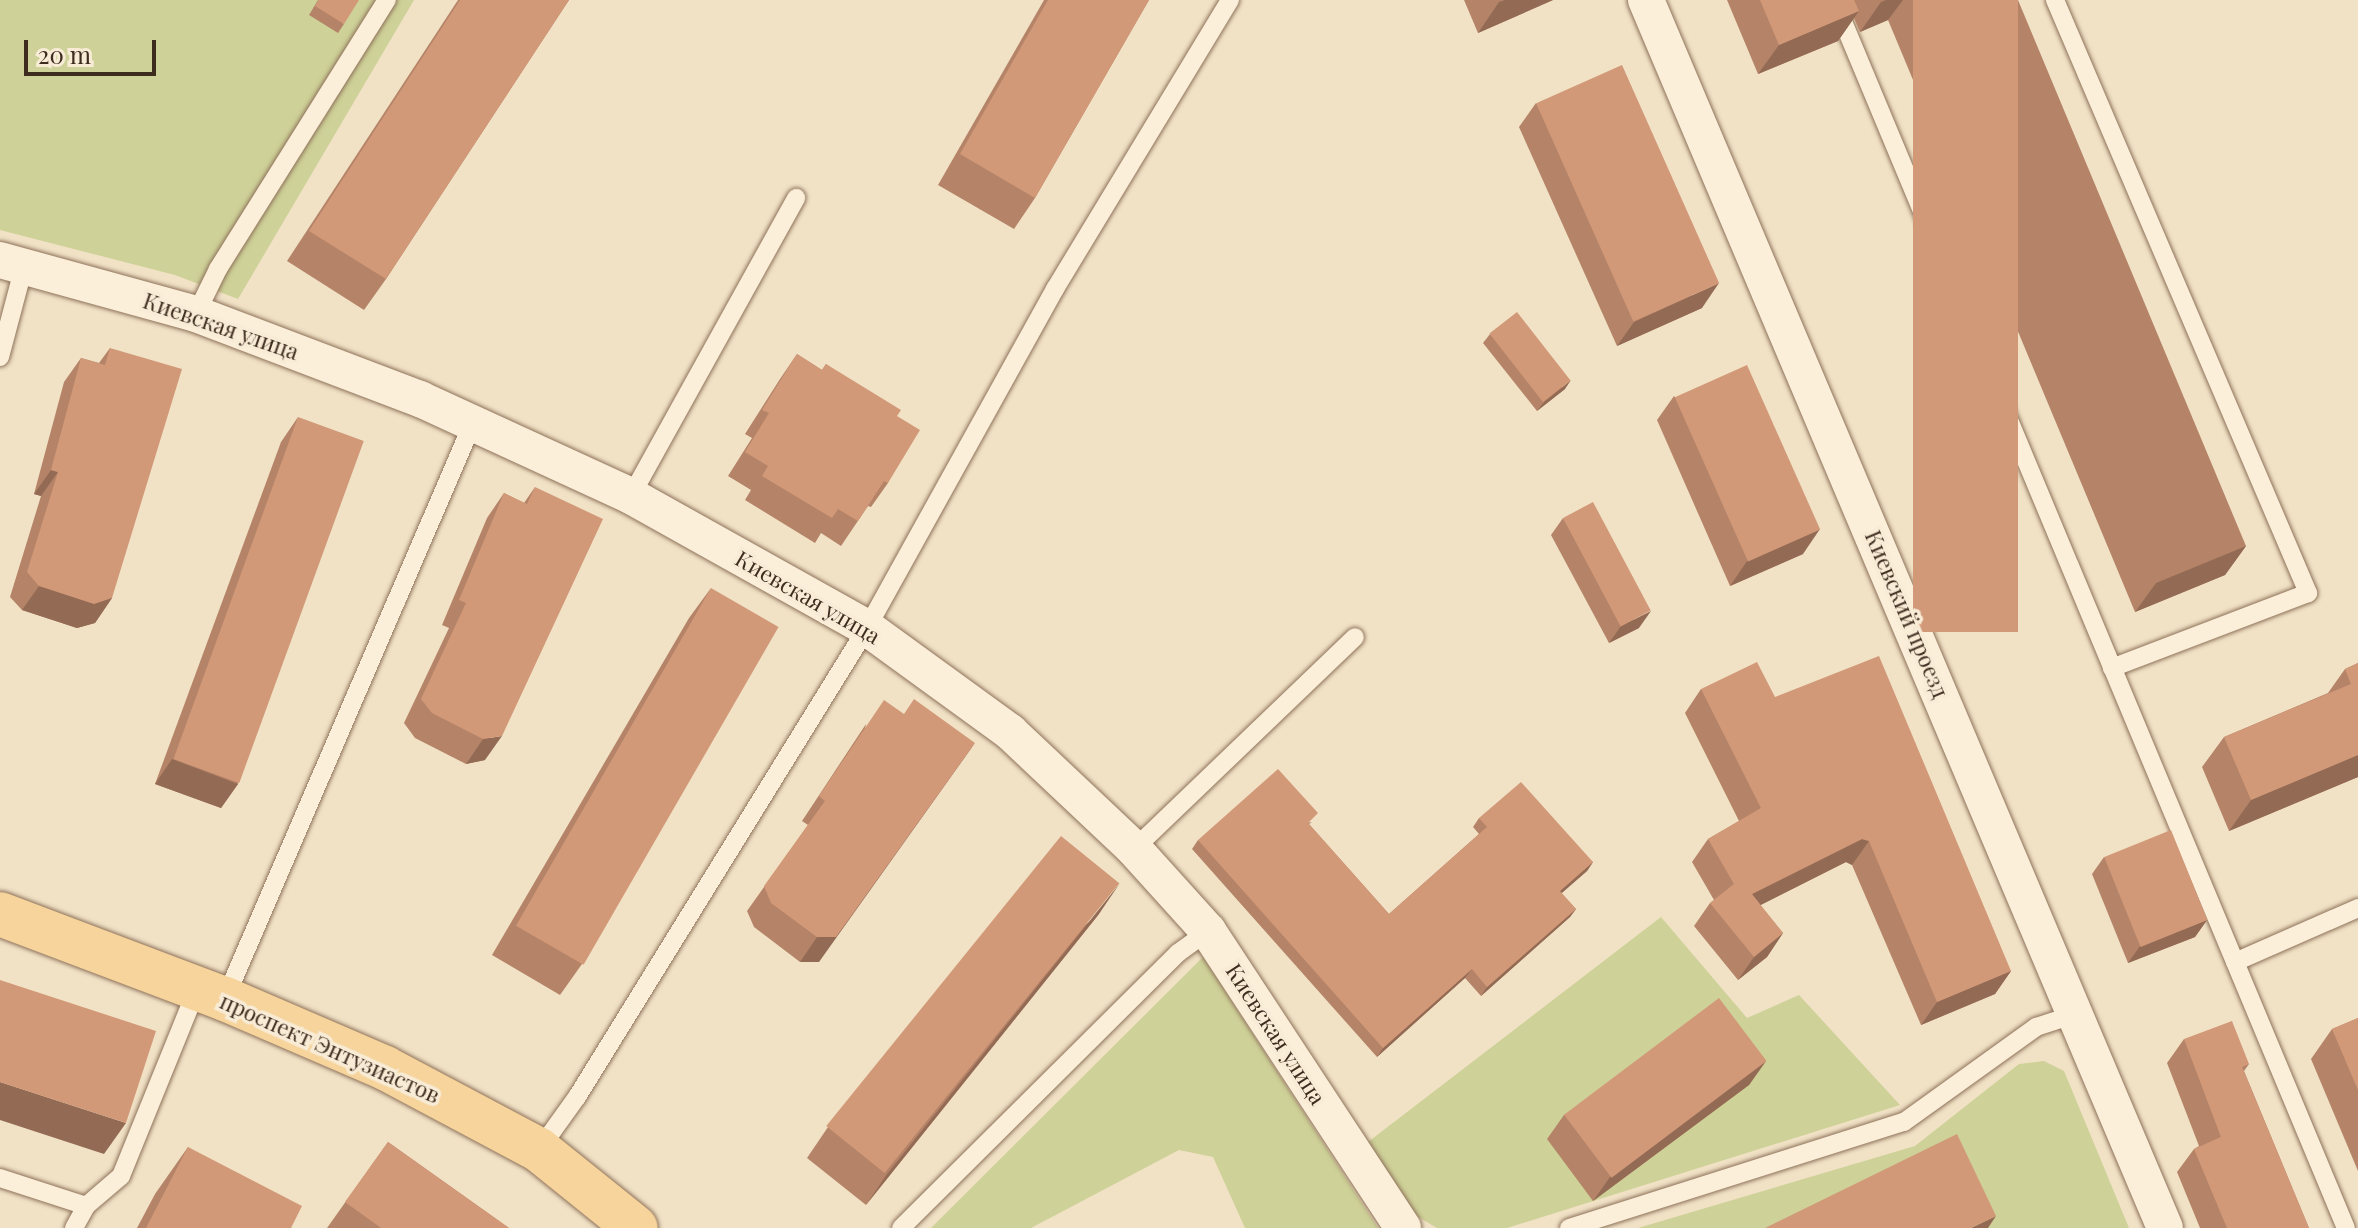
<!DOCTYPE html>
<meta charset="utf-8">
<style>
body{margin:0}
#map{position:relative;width:2358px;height:1228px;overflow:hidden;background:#f1e2c6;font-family:"Playfair Display",serif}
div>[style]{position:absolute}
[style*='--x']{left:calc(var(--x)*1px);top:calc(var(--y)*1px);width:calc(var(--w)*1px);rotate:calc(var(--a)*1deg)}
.green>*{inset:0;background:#ced198}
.roads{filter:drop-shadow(0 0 2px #8e725a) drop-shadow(0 0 2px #8e725a)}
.lane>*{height:18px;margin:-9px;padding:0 9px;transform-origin:9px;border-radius:9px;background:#fbefda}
.street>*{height:36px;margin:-18px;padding:0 18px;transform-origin:18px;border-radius:18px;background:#fbefda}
.primary>*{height:44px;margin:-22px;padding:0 22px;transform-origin:22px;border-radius:22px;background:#f6d49c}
.wall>*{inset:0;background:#b58468}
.shaded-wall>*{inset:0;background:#936b55}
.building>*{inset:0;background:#d29979;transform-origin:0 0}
span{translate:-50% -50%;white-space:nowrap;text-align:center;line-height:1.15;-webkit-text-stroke:7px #f8ecd6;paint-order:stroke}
.street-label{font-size:22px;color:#3e2c1f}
.scale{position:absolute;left:24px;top:40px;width:132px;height:36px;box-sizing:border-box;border:4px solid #3e2c1f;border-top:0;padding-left:10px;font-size:24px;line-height:28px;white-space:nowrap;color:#3e2c1f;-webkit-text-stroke:6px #f8ecd6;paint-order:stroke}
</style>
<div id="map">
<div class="green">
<i style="clip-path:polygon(0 0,414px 0,238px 299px,175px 275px,0 230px)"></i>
<i style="clip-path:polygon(1661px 917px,1747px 1018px,1799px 995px,1900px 1105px,1507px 1228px,1437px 1228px,1415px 1215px,1368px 1142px)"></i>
<i style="clip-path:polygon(1203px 957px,1378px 1228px,1245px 1228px,1213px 1157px,1179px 1150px,1031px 1228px,931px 1228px)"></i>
<i style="clip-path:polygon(2044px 1061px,2064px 1071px,2129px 1228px,1638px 1228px,1915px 1146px,2019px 1064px)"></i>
</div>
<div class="roads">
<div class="lane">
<i style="--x:1834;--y:0;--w:1330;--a:67.37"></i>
<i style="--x:2055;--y:0;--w:645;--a:66.89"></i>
<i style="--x:2308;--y:593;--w:210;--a:159.1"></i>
<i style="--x:196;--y:314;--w:50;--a:-63.9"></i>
<i style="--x:218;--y:269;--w:318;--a:-57.9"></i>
<i style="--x:0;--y:357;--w:94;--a:-75.2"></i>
<i style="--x:631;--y:496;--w:341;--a:-61"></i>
<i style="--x:1134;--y:849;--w:306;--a:-43.8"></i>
<i style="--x:2235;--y:962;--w:134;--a:-23.7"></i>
<i style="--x:225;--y:999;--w:625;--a:-66.72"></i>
<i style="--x:539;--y:1150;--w:65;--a:-54.4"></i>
<i style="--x:577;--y:1097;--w:551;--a:-58.27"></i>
<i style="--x:867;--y:628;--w:388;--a:-61"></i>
<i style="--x:1055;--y:289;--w:338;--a:-58.8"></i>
<i style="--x:0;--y:1178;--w:90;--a:18"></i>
<i style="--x:74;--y:1228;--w:25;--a:-61"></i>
<i style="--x:86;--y:1206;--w:46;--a:-40.6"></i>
<i style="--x:121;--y:1176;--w:202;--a:-67.9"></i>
<i style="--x:901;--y:1228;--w:390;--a:-44.8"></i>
<i style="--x:1178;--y:953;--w:37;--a:-36"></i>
<i style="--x:1569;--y:1228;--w:351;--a:-17.6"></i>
<i style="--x:1904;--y:1122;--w:163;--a:-35.7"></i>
<i style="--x:2036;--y:1027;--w:42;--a:-18"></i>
</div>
<div class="street">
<i style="--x:1646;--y:0;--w:1333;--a:67.09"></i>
<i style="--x:0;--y:260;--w:203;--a:15.4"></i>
<i style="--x:196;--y:314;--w:240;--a:20.8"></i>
<i style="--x:420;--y:399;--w:232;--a:24.7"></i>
<i style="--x:631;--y:496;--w:270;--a:29.2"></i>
<i style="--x:867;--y:628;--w:177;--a:36"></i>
<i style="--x:1010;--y:732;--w:170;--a:43.3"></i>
<i style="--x:1134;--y:849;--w:110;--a:47.9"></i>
<i style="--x:1208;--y:931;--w:355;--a:56.7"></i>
</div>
<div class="primary">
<i style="--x:0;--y:914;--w:241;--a:20.7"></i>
<i style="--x:225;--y:999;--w:174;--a:23.3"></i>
<i style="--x:385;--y:1068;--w:174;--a:28"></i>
<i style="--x:539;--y:1150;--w:124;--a:38.8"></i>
</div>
</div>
<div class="wall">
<i style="clip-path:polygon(318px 0,344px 24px,338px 33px,309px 15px)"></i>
<i style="clip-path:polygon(458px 0,569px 0,386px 279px,364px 310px,287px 261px)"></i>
<i style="clip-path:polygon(1044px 0,1149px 0,1035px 198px,1014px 229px,938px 185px)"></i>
<i style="clip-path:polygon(1464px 0,1553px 0,1478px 33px)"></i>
<i style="clip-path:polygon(1727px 0,2018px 0,2246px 546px,2225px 575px,2135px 612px,1888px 20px,1860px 32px,1854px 18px,1838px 41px,1758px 74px)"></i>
<i style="clip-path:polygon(1536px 103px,1702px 308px,1617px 346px,1519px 127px)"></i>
<i style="clip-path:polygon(1490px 334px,1565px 389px,1537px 411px,1483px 343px)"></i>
<i style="clip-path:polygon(110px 348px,112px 598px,95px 623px,77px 628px,22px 610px,10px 597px,41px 496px,34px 494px,64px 382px,81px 358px,99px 363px)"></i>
<i style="clip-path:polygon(797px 354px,822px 370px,826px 364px,897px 416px,888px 483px,871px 507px,868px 506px,841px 546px,821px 533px,815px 543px,745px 500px,751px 490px,728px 476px,752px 438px,745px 434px,780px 379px)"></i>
<i style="clip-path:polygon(1674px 396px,1803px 554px,1730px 586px,1657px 420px)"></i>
<i style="clip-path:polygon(298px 417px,238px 784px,221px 808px,155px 784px,281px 442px)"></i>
<i style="clip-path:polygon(535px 487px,485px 760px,466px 764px,415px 738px,404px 723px,449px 628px,442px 625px,487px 518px,504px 493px,524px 503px)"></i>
<i style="clip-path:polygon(1563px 518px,1639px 628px,1609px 643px,1551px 535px)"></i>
<i style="clip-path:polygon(711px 588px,582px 964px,560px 995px,492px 955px,689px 618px)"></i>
<i style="clip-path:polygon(2358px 663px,2358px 777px,2229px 831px,2202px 767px,2224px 737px,2328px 693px,2345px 669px)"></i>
<i style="clip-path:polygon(1701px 689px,1775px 697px,2011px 971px,1995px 994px,1921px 1025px,1852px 865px,1846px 862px,1760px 905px,1783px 933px,1767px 957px,1738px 980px,1694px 926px,1710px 903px,1714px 900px,1692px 862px,1708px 839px,1739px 821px,1685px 713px)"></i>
<i style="clip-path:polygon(866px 724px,819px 962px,800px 962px,754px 927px,747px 911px,808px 825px,802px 821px)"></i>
<i style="clip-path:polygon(1479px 818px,1593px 862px,1587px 871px,1561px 893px,1576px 909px,1570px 917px,1481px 996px,1465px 978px,1377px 1057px,1192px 849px,1198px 840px,1312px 822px,1309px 824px,1389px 914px,1479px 834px,1473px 827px)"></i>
<i style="clip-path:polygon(2104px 857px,2207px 920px,2195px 937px,2128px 963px,2092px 874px)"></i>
<i style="clip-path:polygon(1099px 914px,866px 1205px,807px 1158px,828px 1127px)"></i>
<i style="clip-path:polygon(2358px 1018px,2358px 1171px,2311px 1059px,2332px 1029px)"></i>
<i style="clip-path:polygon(2184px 1039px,2249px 1064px,2244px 1071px,2309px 1228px,2200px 1228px,2177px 1172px,2194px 1149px,2199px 1146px,2167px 1063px)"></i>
<i style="clip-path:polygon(1766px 1061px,1749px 1085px,1593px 1201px,1547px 1139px,1564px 1115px)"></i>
<i style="clip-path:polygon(388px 1142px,509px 1228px,327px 1228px)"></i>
<i style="clip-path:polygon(188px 1147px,291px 1228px,137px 1228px,155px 1194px)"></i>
</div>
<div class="shaded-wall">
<i style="clip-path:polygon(1505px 0,1553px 0,1478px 33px,1499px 2px)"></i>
<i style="clip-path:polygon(1886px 0,1903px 0,1888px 20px,1860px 32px,1881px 2px)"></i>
<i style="clip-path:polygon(1859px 11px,1838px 41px,1758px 74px,1779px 45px)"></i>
<i style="clip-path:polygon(1719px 283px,1702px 308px,1617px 346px,1634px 322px)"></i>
<i style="clip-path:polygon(1571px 380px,1565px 389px,1537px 411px,1544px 402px)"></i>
<i style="clip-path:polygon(51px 470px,58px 472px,41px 496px,34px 494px)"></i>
<i style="clip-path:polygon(1820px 529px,1803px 554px,1730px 586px,1747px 561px)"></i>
<i style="clip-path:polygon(2246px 546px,2225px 575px,2135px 612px,2156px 583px)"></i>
<i style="clip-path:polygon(39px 586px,112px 598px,95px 623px,77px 628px,22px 610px)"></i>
<i style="clip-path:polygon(1651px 611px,1639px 628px,1609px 643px,1621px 626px)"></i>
<i style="clip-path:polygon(502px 736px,485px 760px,466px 764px,483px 739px)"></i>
<i style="clip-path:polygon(975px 743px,819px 962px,800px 962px,817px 937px)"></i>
<i style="clip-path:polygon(2358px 755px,2358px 777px,2229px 831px,2251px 800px)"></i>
<i style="clip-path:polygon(172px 759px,238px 784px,221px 808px,155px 784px)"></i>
<i style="clip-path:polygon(1862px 839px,1869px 841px,1852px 865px,1846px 862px,1735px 918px,1752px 894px)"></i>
<i style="clip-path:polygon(1593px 862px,1587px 871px,1554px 900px,1560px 891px)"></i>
<i style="clip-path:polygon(1120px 883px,1099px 914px,866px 1205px,887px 1174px)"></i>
<i style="clip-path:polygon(1576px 909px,1570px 917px,1481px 996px,1487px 987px)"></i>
<i style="clip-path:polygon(2207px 920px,2195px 937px,2128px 963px,2140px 946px)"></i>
<i style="clip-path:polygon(1783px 933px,1767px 957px,1738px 980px,1754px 957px)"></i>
<i style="clip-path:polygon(1472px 969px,1465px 978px,1377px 1057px,1383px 1048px)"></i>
<i style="clip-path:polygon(2011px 971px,1995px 994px,1921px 1025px,1937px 1002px)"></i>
<i style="clip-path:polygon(1766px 1061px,1749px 1085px,1593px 1201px,1610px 1177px)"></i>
<i style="clip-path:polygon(0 1082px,126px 1123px,104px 1154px,0 1120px)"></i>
<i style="clip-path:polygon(1996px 1216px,1988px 1228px,1971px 1228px)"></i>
</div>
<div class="building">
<i style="clip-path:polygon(319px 0,359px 0,344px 24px,315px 6px)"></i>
<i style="clip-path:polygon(460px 0,569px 0,386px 279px,309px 231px)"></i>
<i style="clip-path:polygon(1048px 0,1149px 0,1035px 198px,960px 154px)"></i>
<i style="clip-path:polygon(1760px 0,1854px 0,1859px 11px,1779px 45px)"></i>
<i style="left:1913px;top:0;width:105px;height:632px"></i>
<i style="left:1622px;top:65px;width:239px;height:94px;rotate:66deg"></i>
<i style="left:1517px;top:312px;width:87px;height:35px;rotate:52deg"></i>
<i style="clip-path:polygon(110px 348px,182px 369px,112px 598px,94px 604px,39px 586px,27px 572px,58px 472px,51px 470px,81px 358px,105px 365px)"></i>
<i style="clip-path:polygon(797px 354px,822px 370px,826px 364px,901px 410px,897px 416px,920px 430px,888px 483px,884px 481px,858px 521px,838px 509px,832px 518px,762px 476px,768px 466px,745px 452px,769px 413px,762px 410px)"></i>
<i style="left:1747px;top:365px;width:180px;height:79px;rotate:66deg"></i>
<i style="left:298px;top:417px;width:70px;height:364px;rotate:20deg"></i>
<i style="clip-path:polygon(535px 487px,603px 519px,502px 736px,483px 739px,432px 713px,421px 699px,466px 603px,459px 600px,504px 493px,527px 504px)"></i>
<i style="left:1593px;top:502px;width:123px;height:34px;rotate:62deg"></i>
<i style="left:711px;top:588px;width:78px;height:390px;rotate:30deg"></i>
<i style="clip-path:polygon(1879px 656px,2011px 971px,1937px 1002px,1869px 841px,1862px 839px,1752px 894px,1783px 933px,1754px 957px,1710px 903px,1734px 884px,1708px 839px,1761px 808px,1701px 689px,1757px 662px,1775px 697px)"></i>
<i style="clip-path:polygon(2358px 663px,2358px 755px,2251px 800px,2224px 737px,2351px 684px,2345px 669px)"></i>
<i style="clip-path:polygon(914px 699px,975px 743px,836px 937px,817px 937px,771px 903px,764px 886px,825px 801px,819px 796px,884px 700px,904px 714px)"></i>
<i style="clip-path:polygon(1278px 769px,1318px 813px,1308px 823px,1389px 914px,1487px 827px,1479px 818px,1521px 782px,1593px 862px,1560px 891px,1576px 909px,1487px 987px,1472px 969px,1383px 1048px,1198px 840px)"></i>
<i style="left:2171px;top:830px;width:97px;height:72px;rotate:68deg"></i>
<i style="left:1061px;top:836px;width:75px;height:373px;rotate:39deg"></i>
<i style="clip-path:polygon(0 980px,156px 1031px,126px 1123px,0 1082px)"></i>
<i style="left:1719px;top:998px;width:79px;height:194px;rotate:53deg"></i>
<i style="clip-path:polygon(2358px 1018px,2358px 1090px,2332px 1029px)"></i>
<i style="clip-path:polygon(2232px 1021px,2249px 1064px,2242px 1067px,2309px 1228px,2227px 1228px,2194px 1149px,2221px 1137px,2184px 1039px)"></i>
<i style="clip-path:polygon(1957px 1134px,1996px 1216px,1971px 1228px,1765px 1228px)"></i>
<i style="clip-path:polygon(388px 1142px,509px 1228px,381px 1228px,345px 1202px)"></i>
<i style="clip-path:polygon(188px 1147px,302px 1206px,291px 1228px,146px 1228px)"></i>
</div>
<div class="street-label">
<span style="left:221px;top:326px;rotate:19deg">Киевская улица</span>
<span style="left:808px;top:597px;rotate:30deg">Киевская улица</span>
<span style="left:1907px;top:614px;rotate:67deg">Киевский проезд</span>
<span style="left:1276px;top:1034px;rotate:57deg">Киевская улица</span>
<span style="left:330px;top:1048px;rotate:24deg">проспект Энтузиастов</span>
</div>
<div class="scale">20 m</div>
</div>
